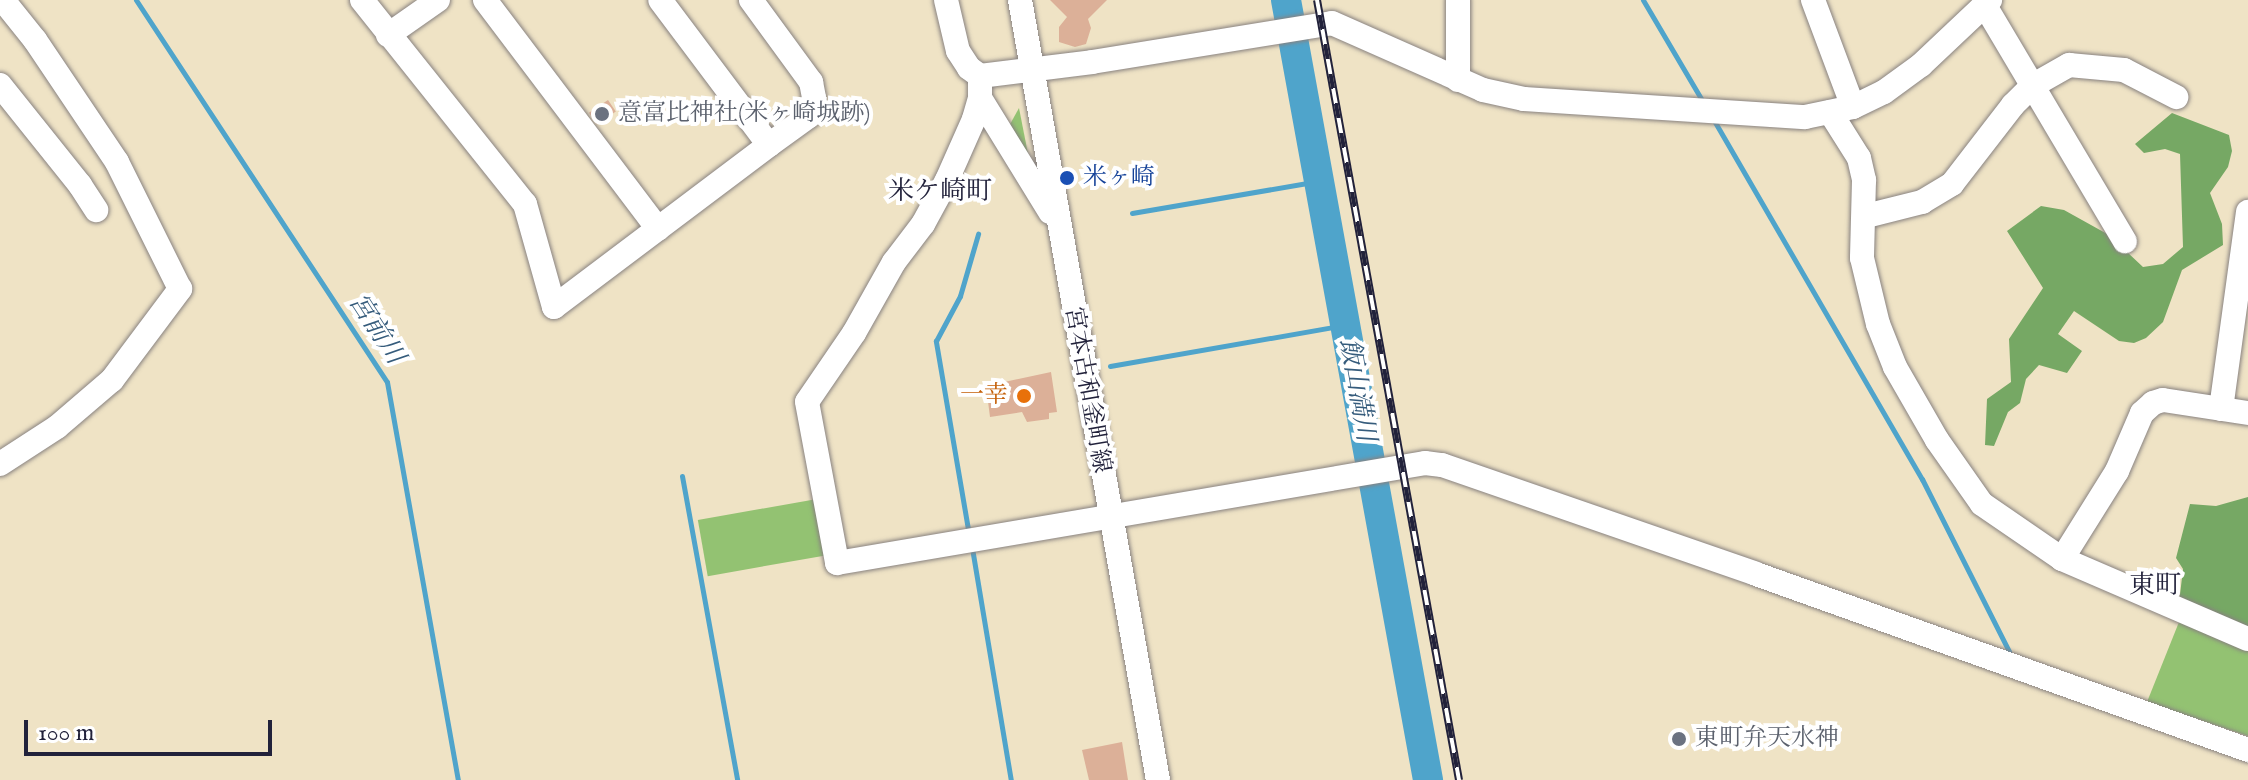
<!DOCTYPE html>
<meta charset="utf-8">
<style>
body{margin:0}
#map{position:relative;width:2248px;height:780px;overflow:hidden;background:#efe3c5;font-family:"IM FELL English","Noto Serif JP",serif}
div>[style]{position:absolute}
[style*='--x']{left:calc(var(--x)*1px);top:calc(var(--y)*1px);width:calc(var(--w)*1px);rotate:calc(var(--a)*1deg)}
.green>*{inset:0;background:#93c272;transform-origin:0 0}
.forest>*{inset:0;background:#76a864}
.stream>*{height:5px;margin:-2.5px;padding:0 2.5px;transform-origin:2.5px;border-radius:2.5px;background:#4fa4cb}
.river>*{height:30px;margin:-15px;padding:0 15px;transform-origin:15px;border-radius:15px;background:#4fa4cb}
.building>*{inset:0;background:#dcb098;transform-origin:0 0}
.roads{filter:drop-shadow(0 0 2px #888280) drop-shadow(0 0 2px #888280)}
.minor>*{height:24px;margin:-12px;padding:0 12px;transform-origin:12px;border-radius:12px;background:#fff}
.rail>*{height:8px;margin-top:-4px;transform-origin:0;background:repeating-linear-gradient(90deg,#fff 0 15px,#22223b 0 30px);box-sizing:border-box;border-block:2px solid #22223b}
.dots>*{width:22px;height:22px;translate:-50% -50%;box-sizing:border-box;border:4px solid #fff;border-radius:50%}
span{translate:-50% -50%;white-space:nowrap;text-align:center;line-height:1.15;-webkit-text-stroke:8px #fff;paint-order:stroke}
.worship-label{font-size:24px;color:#5b616d}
.left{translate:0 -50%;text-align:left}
.transit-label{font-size:24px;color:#164399}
.street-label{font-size:24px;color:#22223b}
.food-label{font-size:24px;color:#c56008}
.right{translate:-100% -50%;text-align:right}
.neighbourhood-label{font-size:26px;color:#22223b}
.water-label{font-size:26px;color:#365c7c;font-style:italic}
.scale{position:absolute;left:24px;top:720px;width:248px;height:36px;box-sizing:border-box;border:4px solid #22223b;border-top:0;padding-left:10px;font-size:24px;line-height:28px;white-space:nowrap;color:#22223b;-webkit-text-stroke:6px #fff;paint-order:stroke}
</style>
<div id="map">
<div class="green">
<i style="clip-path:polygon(1019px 108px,1029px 159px,1008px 128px)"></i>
<i style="left:817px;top:499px;width:57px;height:121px;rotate:80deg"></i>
<i style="clip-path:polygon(2181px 617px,2248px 648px,2248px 736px,2147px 702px)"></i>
</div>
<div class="forest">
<i style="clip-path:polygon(2172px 113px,2229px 135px,2232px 151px,2228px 167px,2210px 193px,2222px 224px,2223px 245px,2182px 270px,2163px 322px,2146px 338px,2134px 343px,2119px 341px,2074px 311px,2058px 334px,2082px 351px,2067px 373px,2039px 365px,2026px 379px,2020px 403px,2008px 412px,1994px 446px,1985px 445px,1987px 399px,2011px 382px,2009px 339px,2043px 288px,2007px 231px,2041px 206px,2064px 210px,2109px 235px,2143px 267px,2163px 264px,2183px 247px,2180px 154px,2165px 149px,2144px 153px,2135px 144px)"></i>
<i style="clip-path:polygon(2248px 497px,2248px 633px,2179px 603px,2183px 569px,2176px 558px,2190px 504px,2216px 506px)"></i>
</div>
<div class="stream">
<i style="--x:136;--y:0;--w:457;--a:56.7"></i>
<i style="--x:387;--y:382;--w:404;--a:79.9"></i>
<i style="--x:1643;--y:0;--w:118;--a:59.5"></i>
<i style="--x:1712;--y:117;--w:419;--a:59.9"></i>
<i style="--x:1922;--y:479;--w:193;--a:63.2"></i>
<i style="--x:1132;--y:213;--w:191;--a:-9.7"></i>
<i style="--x:1110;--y:366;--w:239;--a:-9.9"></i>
<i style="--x:682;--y:476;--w:309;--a:79.7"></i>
<i style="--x:969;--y:535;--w:197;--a:-99.7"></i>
<i style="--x:936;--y:341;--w:51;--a:-61.9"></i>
<i style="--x:960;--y:296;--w:65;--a:-73.8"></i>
<i style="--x:972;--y:548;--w:235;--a:80.5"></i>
</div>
<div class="river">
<i style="--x:1286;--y:0;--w:793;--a:79.68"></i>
</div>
<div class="building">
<i style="clip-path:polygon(1050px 0,1107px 0,1088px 19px,1091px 28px,1086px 44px,1075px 47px,1059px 42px,1059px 27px,1067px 17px)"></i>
<i style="left:608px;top:100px;width:14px;height:23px;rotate:56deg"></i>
<i style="clip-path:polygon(1051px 372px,1057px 412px,1049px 413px,1049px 419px,1027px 422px,1022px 412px,990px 417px,986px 386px)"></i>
<i style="clip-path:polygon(1122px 742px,1128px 780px,1089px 780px,1082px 750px)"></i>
</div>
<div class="roads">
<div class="minor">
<i style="--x:362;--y:0;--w:261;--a:51.4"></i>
<i style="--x:525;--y:204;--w:107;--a:74.3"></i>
<i style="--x:554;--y:307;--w:269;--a:-37"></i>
<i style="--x:769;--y:145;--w:181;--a:-126.9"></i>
<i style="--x:485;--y:0;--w:287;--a:52.9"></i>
<i style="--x:751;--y:0;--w:102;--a:53.8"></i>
<i style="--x:811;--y:82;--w:16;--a:79"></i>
<i style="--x:814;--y:98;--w:19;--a:106"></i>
<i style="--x:809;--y:116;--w:49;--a:144.1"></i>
<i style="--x:946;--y:0;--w:52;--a:76.8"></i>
<i style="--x:958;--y:51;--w:20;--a:57"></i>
<i style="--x:969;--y:68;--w:14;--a:36"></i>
<i style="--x:980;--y:76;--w:113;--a:-7.1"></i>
<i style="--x:1092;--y:62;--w:243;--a:-9.2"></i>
<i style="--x:1332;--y:23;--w:165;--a:23.9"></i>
<i style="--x:1483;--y:90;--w:42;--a:12.4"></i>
<i style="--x:1524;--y:99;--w:282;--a:3.7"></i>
<i style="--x:1805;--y:117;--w:49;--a:-11.8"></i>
<i style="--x:1853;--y:107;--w:34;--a:-26"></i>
<i style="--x:1884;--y:92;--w:46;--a:-36.1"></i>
<i style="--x:1921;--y:65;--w:95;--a:-43.3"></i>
<i style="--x:1020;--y:0;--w:792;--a:79.97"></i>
<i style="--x:1458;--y:0;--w:80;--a:90"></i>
<i style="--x:1813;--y:0;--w:114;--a:69.5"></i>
<i style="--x:1984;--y:4;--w:276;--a:59.3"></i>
<i style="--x:388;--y:35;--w:61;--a:-35"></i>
<i style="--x:980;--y:76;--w:22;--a:90"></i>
<i style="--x:980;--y:98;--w:22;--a:106"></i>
<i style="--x:974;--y:119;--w:67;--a:113.9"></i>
<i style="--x:947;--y:180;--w:50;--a:118.6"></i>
<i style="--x:923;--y:224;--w:48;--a:127.3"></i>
<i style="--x:894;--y:262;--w:81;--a:119.4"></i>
<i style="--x:854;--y:333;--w:83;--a:124.3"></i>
<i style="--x:807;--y:402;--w:164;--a:79.4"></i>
<i style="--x:837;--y:563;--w:596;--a:-9.65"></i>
<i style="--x:1425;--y:463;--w:17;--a:7"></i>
<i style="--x:1442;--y:465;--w:332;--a:19.1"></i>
<i style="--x:1756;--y:574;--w:523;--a:19.68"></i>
<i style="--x:0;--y:85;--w:128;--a:51.3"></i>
<i style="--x:80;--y:185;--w:30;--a:57"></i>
<i style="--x:980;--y:98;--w:134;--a:58.4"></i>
<i style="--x:1830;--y:112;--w:54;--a:57.8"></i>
<i style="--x:1859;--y:158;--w:23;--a:77"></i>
<i style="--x:1864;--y:180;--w:78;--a:91.5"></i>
<i style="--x:1862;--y:258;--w:68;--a:76.4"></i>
<i style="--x:1878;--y:324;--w:46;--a:68.4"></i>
<i style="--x:1895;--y:367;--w:84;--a:60.1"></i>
<i style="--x:1937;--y:440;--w:78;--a:54.9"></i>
<i style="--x:1982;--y:504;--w:97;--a:34.5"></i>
<i style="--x:2062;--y:559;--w:202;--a:23.3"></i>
<i style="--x:1866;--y:216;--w:58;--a:-14"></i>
<i style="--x:1922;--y:202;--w:35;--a:-31"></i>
<i style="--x:1952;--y:184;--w:100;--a:-52.3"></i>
<i style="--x:2013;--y:105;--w:27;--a:-45"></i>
<i style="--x:2032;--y:86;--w:43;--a:-29.6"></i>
<i style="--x:2069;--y:65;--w:55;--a:5.2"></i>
<i style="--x:2124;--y:70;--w:59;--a:27.4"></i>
<i style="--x:2221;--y:409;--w:199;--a:-82.2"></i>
<i style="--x:0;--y:464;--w:68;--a:-33"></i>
<i style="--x:57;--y:427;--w:72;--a:-40.5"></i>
<i style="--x:112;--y:380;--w:114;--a:-53.2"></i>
<i style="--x:180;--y:289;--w:142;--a:-116.4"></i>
<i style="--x:117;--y:162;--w:147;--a:-123.9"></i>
<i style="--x:35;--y:40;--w:51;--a:-128.7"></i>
<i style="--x:2062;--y:559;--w:104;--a:-58"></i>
<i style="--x:2117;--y:471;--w:63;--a:-66.7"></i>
<i style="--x:2142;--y:413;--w:15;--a:-42"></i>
<i style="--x:2153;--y:403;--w:10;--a:-17"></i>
<i style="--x:2163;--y:400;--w:86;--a:8.7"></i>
</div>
</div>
<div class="rail">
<i style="--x:1317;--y:0;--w:793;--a:79.68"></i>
</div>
<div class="dots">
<i style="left:602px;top:114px;background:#6b7280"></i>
<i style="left:1067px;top:178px;background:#1a4fb4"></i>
<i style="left:1024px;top:396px;background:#e8710a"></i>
<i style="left:1679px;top:739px;background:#6b7280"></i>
</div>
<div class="worship-label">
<span class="left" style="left:618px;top:114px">意富比神社(米ヶ崎城跡)</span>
<span class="left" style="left:1695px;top:739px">東町弁天水神</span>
</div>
<div class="transit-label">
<span class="left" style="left:1083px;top:178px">米ヶ崎</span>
</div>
<div class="street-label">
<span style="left:1087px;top:390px;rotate:80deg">宮本古和釜町線</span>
</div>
<div class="food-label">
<span class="right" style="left:1008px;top:396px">一幸</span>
</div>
<div class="neighbourhood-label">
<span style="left:940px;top:192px">米ケ崎町</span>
<span style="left:2155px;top:586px">東町</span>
</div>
<div class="water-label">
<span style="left:376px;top:329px;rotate:57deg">宮前川</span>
<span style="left:1357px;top:390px;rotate:80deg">飯山満川</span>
</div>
<div class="scale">100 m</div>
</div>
